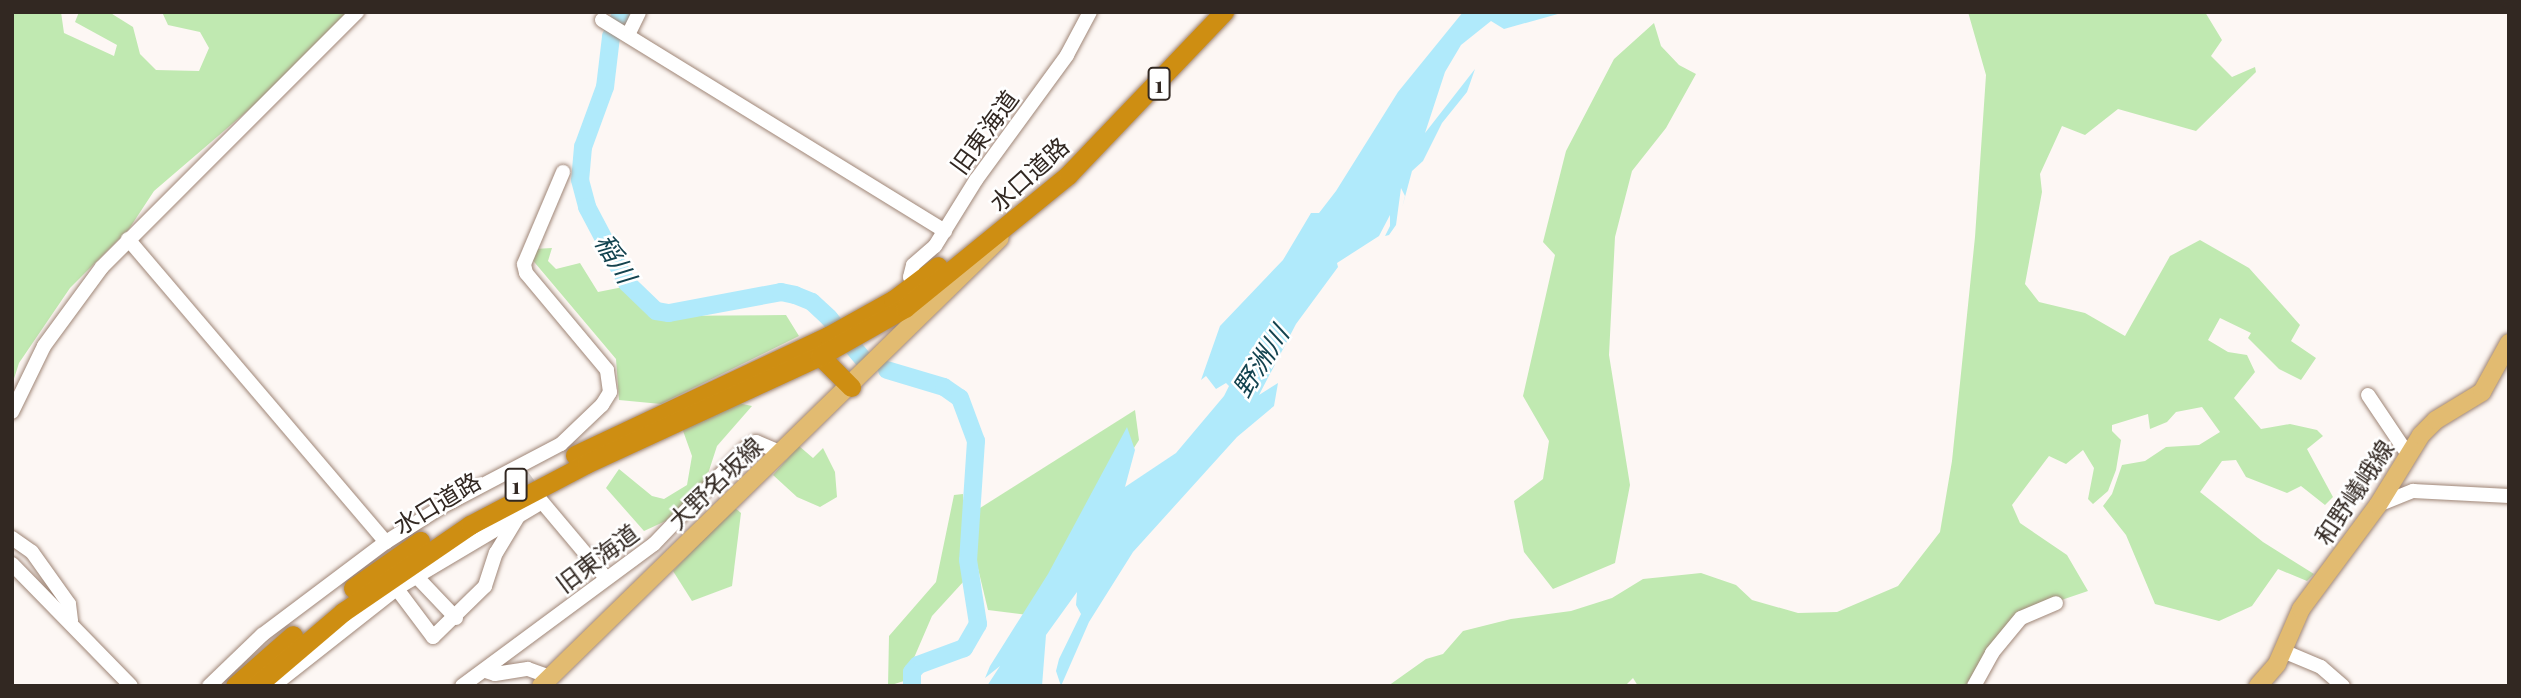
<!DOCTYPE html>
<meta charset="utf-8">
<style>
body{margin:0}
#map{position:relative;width:2521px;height:698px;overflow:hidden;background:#fdf7f4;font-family:"Playfair Display","Noto Sans JP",serif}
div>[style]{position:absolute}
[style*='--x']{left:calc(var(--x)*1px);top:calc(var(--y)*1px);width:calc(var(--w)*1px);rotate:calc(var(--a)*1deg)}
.green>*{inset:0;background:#c0e9b1}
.water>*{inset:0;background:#b0eafb}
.river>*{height:18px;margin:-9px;padding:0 9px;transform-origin:9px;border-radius:9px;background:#b0eafb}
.minor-tunnel>*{height:14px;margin-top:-7px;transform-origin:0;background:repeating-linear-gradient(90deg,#d4ceca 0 14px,transparent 0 21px)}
.roads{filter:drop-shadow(0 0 2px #9f8677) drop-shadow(0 0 2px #9f8677)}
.minor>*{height:14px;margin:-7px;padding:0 7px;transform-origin:7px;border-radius:7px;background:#fff}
.major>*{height:18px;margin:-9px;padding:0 9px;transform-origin:9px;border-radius:9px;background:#e2bb71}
.highway>*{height:19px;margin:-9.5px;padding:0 9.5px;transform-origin:9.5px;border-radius:9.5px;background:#ce8e12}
span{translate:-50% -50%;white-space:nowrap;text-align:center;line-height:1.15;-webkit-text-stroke:5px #fff;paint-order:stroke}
.shield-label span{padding:2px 5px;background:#fff;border:2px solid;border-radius:5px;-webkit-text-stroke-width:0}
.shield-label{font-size:23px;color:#322822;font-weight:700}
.street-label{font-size:24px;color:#322822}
.water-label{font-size:26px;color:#13434f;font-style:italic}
.frame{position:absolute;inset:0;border:14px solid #322822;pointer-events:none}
</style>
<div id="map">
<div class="green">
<i style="clip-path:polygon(12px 12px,61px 12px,64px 33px,114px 56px,117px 45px,75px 22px,79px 12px,109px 12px,133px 27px,140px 54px,156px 70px,199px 71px,209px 48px,200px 32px,168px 25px,162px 12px,349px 12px,260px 100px,154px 191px,129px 229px,70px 288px,19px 363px,12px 385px)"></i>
<i style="clip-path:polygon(1968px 12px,2205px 12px,2222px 40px,2211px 56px,2232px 77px,2255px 67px,2256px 72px,2196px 131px,2118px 109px,2085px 135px,2062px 126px,2040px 174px,2042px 192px,2025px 284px,2039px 302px,2085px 313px,2125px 336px,2170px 256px,2200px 240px,2249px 268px,2300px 325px,2291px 341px,2316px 358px,2301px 380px,2279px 369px,2248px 338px,2251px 333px,2220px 318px,2208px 340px,2228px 352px,2247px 355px,2255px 372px,2234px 398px,2261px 429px,2290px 424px,2317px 430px,2323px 436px,2307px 449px,2333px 497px,2325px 505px,2301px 486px,2287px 493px,2246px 477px,2236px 460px,2222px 461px,2200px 492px,2263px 542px,2314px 574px,2307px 581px,2278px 569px,2252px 606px,2219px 621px,2155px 604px,2126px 535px,2103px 506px,2112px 494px,2122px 465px,2145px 461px,2166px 447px,2199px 445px,2220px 432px,2202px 407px,2176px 412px,2167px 422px,2150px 429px,2148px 414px,2112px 425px,2112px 431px,2121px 440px,2116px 470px,2108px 491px,2093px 504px,2088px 499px,2094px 468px,2083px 450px,2066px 464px,2049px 456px,2012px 505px,2020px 523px,2067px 555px,2088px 591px,2023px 613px,1993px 645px,1965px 686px,1638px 686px,1633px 678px,1625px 686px,1388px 686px,1426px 659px,1443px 654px,1463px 631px,1511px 619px,1571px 611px,1612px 598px,1643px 579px,1701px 573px,1736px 585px,1752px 600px,1798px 613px,1837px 612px,1898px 586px,1940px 532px,1952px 461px,1975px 237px,1986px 75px)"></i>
<i style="clip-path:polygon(1654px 23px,1661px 46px,1679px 65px,1696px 74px,1666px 128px,1632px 171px,1615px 237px,1609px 355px,1630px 485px,1615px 563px,1553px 589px,1524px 552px,1514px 501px,1543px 479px,1549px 441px,1523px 396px,1555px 255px,1543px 242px,1566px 151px,1614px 59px)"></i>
<i style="clip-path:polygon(552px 248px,548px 261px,556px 269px,580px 263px,598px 292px,628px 286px,658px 316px,786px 315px,799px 336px,661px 404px,619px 400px,616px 359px,530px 257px,534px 249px)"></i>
<i style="clip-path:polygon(738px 403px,752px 406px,717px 446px,705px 483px,670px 519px,644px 531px,606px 488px,619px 469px,652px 496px,664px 499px,687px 485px,692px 456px,682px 428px)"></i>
<i style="clip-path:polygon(1135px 410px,1139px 440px,1028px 615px,988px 610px,975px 556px,980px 508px)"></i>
<i style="clip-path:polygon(799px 446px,813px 458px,823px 448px,835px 472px,837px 497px,820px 507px,797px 497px,773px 475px)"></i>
<i style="clip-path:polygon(963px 494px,964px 581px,932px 616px,904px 681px,888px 686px,889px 636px,936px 582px,954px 495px)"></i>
<i style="clip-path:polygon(734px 507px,741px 513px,732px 586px,692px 601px,673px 571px)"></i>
</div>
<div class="water">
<i style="clip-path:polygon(1463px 12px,1565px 12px,1504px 29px,1491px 21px,1461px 45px,1445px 72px,1425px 133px,1475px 69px,1467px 92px,1442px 123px,1423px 161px,1412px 171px,1402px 208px,1405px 196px,1401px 188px,1396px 225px,1389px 235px,1385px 236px,1390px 226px,1390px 215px,1379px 236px,1337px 263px,1338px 267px,1296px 324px,1259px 395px,1278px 383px,1274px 406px,1237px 437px,1133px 552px,1089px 622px,1061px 686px,1056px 671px,1059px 659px,1081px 614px,1076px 605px,1077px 592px,1046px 635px,1042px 686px,987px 686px,1000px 666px,985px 678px,990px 666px,1048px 574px,1127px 427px,1135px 450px,1125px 487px,1176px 453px,1224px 396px,1229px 386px,1226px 383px,1216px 389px,1206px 376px,1201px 380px,1220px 326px,1283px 260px,1311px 213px,1319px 213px,1336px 191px,1398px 92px)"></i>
</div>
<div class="river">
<i style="--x:622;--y:12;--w:27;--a:114"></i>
<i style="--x:611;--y:37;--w:50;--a:96.8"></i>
<i style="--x:605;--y:87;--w:64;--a:110.1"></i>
<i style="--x:583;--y:147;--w:33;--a:95"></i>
<i style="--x:580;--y:180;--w:28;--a:75"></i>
<i style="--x:587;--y:207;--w:86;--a:62.2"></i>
<i style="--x:627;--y:283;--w:40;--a:44"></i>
<i style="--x:656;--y:311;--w:13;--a:9"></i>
<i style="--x:669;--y:313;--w:114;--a:-10.6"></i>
<i style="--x:781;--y:292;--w:14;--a:12"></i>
<i style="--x:795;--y:295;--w:18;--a:22"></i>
<i style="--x:812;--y:302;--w:23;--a:43"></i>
<i style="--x:829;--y:318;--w:53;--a:50.3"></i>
<i style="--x:887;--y:370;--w:59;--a:16.6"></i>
<i style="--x:944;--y:387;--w:19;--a:35"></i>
<i style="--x:960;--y:398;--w:46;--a:69.6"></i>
<i style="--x:976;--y:441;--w:119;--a:93.8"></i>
<i style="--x:968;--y:560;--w:65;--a:81.1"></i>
<i style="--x:978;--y:624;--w:28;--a:120"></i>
<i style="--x:964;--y:648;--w:49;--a:159.7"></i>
<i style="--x:918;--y:665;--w:9;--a:131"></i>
<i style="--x:912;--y:672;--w:14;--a:90"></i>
</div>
<div class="minor-tunnel">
<i style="--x:521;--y:474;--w:29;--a:54"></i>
</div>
<div class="roads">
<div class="minor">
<i style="--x:602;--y:20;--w:403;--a:31.6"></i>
<i style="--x:628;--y:35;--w:25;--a:-64"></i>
<i style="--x:128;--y:239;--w:398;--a:49.6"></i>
<i style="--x:916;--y:291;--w:15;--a:-113"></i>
<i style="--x:910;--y:277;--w:12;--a:-76"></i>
<i style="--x:913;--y:265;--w:29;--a:-41"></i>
<i style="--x:935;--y:246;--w:78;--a:-58.2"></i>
<i style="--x:976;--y:180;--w:155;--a:-53.9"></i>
<i style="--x:1067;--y:55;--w:49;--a:-61.9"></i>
<i style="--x:2368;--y:395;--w:73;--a:56.1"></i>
<i style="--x:12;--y:412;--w:73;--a:-64.1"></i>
<i style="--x:44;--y:346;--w:98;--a:-53.7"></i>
<i style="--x:102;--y:267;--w:361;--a:-45"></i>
<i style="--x:538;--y:497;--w:106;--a:50"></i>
<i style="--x:2378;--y:505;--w:38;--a:-22"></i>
<i style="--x:2413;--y:491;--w:96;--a:3"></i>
<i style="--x:12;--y:538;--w:24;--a:35"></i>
<i style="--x:32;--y:552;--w:64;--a:54.6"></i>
<i style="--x:69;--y:604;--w:17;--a:83"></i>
<i style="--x:12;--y:564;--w:170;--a:45.7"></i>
<i style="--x:416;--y:576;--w:58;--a:46.4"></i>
<i style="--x:397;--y:589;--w:60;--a:53.1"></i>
<i style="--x:433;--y:637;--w:73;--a:-44.4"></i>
<i style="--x:485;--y:586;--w:35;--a:-72"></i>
<i style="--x:496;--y:553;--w:44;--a:-58.8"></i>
<i style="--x:2283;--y:651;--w:41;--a:22.8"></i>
<i style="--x:2321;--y:667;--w:29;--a:41"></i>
<i style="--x:486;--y:671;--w:9;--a:18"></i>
<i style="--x:495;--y:674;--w:33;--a:-9"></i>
<i style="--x:528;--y:669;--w:23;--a:20"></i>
<i style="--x:209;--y:686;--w:74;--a:-43.9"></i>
<i style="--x:262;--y:635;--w:155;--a:-36.9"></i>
<i style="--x:386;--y:542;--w:67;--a:-32.3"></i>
<i style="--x:443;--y:506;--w:133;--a:-27.7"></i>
<i style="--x:561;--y:444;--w:57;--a:-43.6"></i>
<i style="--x:602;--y:405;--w:15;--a:-58"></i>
<i style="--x:610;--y:392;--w:22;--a:-98"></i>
<i style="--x:607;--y:370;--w:126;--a:-129.9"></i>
<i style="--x:526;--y:273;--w:9;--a:-103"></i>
<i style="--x:524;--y:264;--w:100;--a:-67"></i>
<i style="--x:273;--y:686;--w:160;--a:-38.2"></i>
<i style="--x:399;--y:587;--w:166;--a:-30.7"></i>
<i style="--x:462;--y:686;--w:239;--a:-36.5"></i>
<i style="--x:654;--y:544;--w:132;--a:-46.2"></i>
<i style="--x:745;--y:449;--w:13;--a:-32"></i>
<i style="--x:756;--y:442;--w:28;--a:23"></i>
<i style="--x:1974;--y:686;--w:38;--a:-61"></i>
<i style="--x:1992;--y:653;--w:45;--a:-50.4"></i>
<i style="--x:2021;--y:618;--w:38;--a:-23"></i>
</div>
<div class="major">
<i style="--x:541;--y:686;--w:641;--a:-44.31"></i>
<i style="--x:2258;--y:686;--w:29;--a:-49"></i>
<i style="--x:2277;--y:664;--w:60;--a:-66.4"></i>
<i style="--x:2301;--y:609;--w:129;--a:-53.5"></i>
<i style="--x:2378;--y:505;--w:82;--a:-58.4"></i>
<i style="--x:2421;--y:435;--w:21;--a:-45"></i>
<i style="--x:2436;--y:420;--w:54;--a:-31.3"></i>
<i style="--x:2482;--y:392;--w:56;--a:-61.1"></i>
</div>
<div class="highway">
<i style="--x:820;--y:356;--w:44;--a:45"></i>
<i style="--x:575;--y:455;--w:280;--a:-25.2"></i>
<i style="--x:828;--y:336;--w:74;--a:-29"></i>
<i style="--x:893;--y:300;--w:56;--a:-37.1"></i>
<i style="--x:353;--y:588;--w:82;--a:-35"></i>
<i style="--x:235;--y:686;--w:77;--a:-41.3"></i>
<i style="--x:256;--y:686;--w:114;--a:-40.4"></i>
<i style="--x:343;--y:612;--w:154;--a:-34.4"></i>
<i style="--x:470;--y:525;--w:131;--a:-27.7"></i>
<i style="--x:586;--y:464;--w:258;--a:-24.8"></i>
<i style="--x:820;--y:356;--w:98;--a:-29.5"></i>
<i style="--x:905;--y:308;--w:210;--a:-39.2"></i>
<i style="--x:1068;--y:175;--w:226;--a:-46.3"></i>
</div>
</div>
<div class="shield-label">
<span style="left:1159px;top:84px">1</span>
<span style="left:516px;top:485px">1</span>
</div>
<div class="street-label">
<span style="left:984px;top:132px;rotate:-54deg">旧東海道</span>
<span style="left:1029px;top:174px;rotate:-42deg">水口道路</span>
<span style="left:715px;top:483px;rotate:-44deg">大野名坂線</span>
<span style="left:2354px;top:492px;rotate:-56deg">和野嶬峨線</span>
<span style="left:437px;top:503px;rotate:-31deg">水口道路</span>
<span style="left:597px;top:558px;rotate:-37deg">旧東海道</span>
</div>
<div class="water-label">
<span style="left:616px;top:258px;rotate:59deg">稲川</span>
<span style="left:1260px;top:361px;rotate:-57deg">野洲川</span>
</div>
<div class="frame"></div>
</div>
